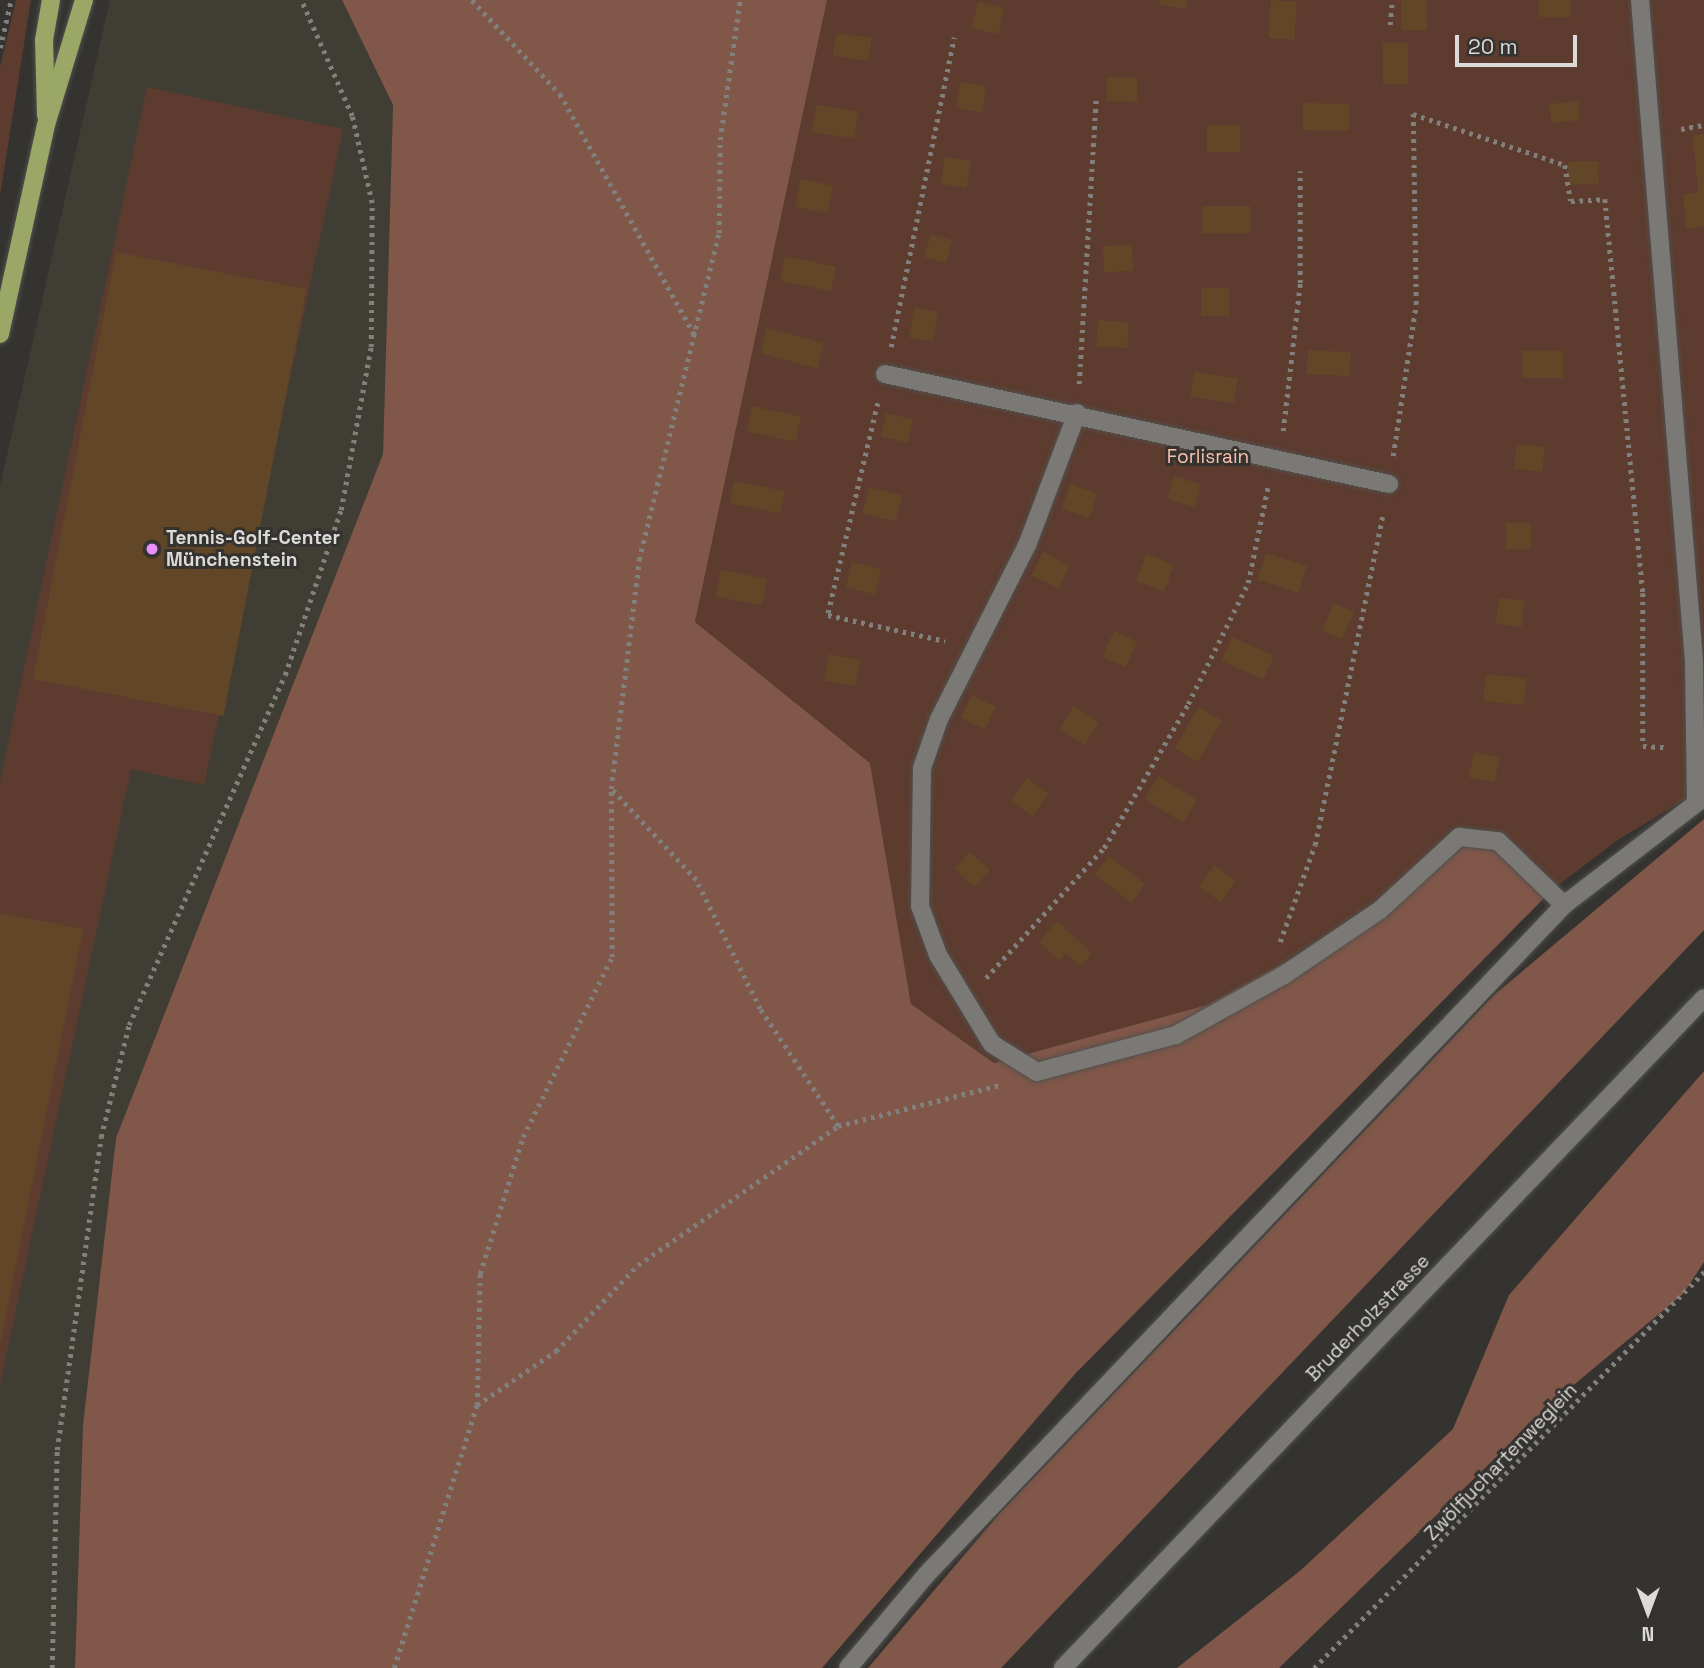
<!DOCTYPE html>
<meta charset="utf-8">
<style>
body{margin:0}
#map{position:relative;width:1704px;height:1668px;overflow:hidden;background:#34332f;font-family:"Space Grotesk",sans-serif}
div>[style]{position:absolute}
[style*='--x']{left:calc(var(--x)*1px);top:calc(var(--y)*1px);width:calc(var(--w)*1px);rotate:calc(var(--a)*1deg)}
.built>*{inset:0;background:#403d34}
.green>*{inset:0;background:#5d3b2f}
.forest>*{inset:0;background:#805749}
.building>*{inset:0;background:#624628;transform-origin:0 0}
.path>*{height:4.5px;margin-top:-2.25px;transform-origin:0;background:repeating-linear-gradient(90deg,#81807c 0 3.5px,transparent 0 8.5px)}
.roads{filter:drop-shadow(0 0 2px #51504d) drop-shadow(0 0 2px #51504d)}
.service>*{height:18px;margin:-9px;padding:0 9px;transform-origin:9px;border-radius:9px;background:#7a7975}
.minor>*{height:18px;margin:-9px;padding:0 9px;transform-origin:9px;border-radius:9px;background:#7a7975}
.secondary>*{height:18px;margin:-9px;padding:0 9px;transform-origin:9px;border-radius:9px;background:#7a7975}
.primary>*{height:18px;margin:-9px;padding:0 9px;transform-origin:9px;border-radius:9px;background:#9aa767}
.dots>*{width:19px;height:19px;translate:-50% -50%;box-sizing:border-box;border:4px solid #34332f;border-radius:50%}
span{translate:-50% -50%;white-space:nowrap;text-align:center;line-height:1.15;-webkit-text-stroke:6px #34332f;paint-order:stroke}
.park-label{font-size:19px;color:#fbc2af}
.poi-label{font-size:19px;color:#dcdbd9;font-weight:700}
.left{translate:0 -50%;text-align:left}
.street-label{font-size:19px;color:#dcdbd9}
.north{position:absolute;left:1613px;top:1577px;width:70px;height:70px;-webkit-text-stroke:5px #34332f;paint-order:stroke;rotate:180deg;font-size:19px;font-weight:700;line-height:28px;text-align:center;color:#dcdbd9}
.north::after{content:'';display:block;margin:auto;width:24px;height:32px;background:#dcdbd9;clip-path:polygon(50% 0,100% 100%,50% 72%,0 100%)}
.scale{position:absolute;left:1455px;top:35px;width:122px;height:32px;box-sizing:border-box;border:4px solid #dcdbd9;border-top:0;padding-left:9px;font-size:21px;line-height:24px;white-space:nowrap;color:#dcdbd9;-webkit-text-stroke:5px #34332f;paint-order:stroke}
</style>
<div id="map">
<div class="built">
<i style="clip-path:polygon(110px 0,342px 0,393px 105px,383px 454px,116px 1138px,83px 1425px,75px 1668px,0 1668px,0 486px)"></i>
</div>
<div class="green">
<i style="clip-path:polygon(16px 0,31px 0,0 196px,0 67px)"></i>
<i style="clip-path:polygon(827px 0,1704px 0,1704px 788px,1616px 841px,1551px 891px,1380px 910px,1207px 1005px,994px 1063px,911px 1004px,870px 763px,695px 622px)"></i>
<i style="clip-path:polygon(147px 87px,343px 129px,204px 785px,131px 769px,0 1384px,0 782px)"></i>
</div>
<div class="forest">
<i style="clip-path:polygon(342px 0,827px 0,695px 622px,870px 763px,911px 1004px,994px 1063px,1207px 1005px,1380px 910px,1459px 837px,1498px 841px,1551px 891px,1075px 1374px,822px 1668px,75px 1668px,83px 1425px,116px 1138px,383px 454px,393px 105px)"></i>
<i style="clip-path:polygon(1704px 819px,1704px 930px,1001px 1668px,868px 1668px,1000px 1513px,1494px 995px)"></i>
<i style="clip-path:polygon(1704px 1071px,1704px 1262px,1683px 1294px,1552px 1403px,1279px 1668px,1177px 1668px,1301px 1570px,1453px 1429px,1509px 1295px)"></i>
</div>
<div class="building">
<i style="clip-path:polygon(1160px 0,1187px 0,1186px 9px,1159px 4px)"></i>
<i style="left:1271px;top:0;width:26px;height:38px;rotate:4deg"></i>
<i style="left:1401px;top:0;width:26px;height:30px"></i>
<i style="left:1539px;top:0;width:32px;height:17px"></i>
<i style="left:978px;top:2px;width:27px;height:27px;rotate:13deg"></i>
<i style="left:836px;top:33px;width:36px;height:23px;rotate:8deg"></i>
<i style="left:1383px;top:43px;width:25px;height:41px"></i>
<i style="left:1107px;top:77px;width:31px;height:24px;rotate:2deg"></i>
<i style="left:961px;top:82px;width:26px;height:26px;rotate:11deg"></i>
<i style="left:1578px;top:101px;width:19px;height:29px;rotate:84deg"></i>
<i style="left:1303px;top:103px;width:46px;height:27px;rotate:1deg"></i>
<i style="left:816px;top:105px;width:43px;height:27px;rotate:9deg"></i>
<i style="left:1207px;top:125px;width:33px;height:27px"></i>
<i style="clip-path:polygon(1704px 134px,1704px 226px,1686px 229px,1683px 194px,1698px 193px,1693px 135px)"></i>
<i style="left:945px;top:157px;width:26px;height:27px;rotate:9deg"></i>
<i style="left:1598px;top:161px;width:23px;height:30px;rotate:88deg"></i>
<i style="left:801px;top:179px;width:33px;height:28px;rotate:12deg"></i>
<i style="left:1202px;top:206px;width:48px;height:27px"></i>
<i style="left:931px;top:234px;width:22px;height:24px;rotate:16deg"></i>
<i style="left:1132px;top:245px;width:26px;height:29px;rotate:88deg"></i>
<i style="left:116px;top:252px;width:194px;height:435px;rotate:11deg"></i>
<i style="left:785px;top:256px;width:52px;height:25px;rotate:12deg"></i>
<i style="left:1201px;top:288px;width:28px;height:28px"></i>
<i style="left:914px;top:308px;width:24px;height:30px;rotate:9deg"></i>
<i style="left:1098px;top:320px;width:31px;height:26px;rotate:4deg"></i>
<i style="left:767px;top:328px;width:59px;height:26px;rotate:15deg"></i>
<i style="left:1308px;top:350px;width:43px;height:24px;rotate:3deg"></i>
<i style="left:1563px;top:351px;width:27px;height:41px;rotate:90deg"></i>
<i style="left:1194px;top:372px;width:44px;height:25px;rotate:8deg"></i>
<i style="left:752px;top:406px;width:50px;height:26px;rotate:12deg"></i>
<i style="left:886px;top:413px;width:28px;height:24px;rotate:13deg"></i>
<i style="left:1517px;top:444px;width:28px;height:25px;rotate:6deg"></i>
<i style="left:1174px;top:476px;width:28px;height:24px;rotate:17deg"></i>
<i style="left:734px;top:481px;width:52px;height:23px;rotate:11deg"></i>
<i style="left:1070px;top:484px;width:29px;height:26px;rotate:18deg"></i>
<i style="left:869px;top:487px;width:34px;height:27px;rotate:14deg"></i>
<i style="left:1506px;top:523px;width:25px;height:26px"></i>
<i style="left:1043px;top:552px;width:30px;height:26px;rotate:26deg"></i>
<i style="left:1266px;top:553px;width:43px;height:28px;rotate:18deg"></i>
<i style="left:1146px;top:554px;width:30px;height:29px;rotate:20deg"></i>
<i style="left:852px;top:562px;width:30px;height:26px;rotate:14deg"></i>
<i style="left:721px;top:570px;width:47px;height:27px;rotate:11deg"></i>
<i style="left:1499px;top:598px;width:26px;height:26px;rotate:7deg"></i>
<i style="left:1334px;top:603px;width:22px;height:30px;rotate:24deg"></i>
<i style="left:1114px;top:631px;width:26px;height:28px;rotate:25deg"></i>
<i style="left:1232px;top:637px;width:46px;height:26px;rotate:24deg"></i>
<i style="left:829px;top:654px;width:32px;height:27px;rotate:11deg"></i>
<i style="left:1486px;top:674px;width:41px;height:27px;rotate:6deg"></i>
<i style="left:972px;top:695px;width:27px;height:25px;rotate:27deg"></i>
<i style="left:1074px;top:706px;width:30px;height:27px;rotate:33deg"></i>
<i style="left:1199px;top:707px;width:27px;height:48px;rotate:31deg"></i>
<i style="left:1474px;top:752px;width:26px;height:26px;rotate:11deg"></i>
<i style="left:1159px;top:776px;width:45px;height:27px;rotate:32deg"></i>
<i style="left:1027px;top:778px;width:27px;height:28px;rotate:36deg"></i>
<i style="left:970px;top:852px;width:27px;height:23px;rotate:42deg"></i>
<i style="left:1109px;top:856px;width:46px;height:23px;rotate:38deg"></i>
<i style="left:1214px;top:865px;width:27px;height:26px;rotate:36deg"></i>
<i style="clip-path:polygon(0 913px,83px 929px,1px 1340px,0 1340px)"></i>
<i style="clip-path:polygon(1057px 921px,1092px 953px,1081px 966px,1066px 953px,1059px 960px,1039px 942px)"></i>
</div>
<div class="path">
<i style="--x:472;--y:0;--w:129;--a:46.9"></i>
<i style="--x:560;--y:94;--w:277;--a:60.8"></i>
<i style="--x:1390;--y:25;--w:25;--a:-85"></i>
<i style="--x:0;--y:48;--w:49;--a:-77.1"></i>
<i style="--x:1681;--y:129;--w:23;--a:-10"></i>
<i style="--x:891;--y:347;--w:316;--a:-78.5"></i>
<i style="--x:1079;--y:384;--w:289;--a:-86.6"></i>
<i style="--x:878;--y:403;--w:218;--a:103.3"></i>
<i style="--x:828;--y:615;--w:120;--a:12.5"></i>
<i style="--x:1283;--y:431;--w:149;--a:-83.4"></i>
<i style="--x:1300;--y:283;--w:112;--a:-90"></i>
<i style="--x:1393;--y:456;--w:154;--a:-81.4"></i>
<i style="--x:1416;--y:304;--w:190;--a:-90.9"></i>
<i style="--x:1413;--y:114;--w:160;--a:18.5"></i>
<i style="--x:1565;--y:165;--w:36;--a:81"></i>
<i style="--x:1571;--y:201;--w:34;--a:-3"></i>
<i style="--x:1605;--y:199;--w:396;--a:84.5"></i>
<i style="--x:1643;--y:593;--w:153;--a:90"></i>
<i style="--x:1643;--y:746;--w:22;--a:3"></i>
<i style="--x:1280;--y:942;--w:103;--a:-70.2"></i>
<i style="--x:1315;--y:845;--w:339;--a:-78.4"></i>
<i style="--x:986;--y:978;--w:176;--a:-47.8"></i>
<i style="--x:1104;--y:848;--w:167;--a:-59.7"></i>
<i style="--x:1188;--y:704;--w:135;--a:-63.6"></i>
<i style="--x:1248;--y:583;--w:99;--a:-78.3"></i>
<i style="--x:838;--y:1126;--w:167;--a:-14.2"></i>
<i style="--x:477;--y:1405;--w:131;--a:-88.7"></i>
<i style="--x:480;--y:1274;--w:144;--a:-72.6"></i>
<i style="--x:523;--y:1137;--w:201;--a:-63.7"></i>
<i style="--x:612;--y:957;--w:167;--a:-90.3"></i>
<i style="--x:52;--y:1668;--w:218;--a:-88.7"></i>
<i style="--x:57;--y:1450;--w:316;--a:-82"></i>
<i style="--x:101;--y:1137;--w:115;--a:-76"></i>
<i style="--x:129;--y:1025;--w:383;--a:-66"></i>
<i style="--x:285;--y:675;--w:174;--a:-71.3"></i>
<i style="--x:341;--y:510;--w:166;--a:-79.6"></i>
<i style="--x:371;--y:347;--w:144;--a:-89.6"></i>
<i style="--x:372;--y:203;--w:89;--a:-102.9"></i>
<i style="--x:352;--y:116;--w:127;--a:-113.7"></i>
<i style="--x:394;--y:1668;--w:276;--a:-72.5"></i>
<i style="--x:477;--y:1405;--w:96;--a:-34.4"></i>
<i style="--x:556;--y:1351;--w:119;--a:-46.4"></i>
<i style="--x:638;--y:1265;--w:244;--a:-34.8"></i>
<i style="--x:838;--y:1126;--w:141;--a:-123.7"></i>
<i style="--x:760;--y:1009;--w:144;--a:-116.4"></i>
<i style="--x:696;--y:880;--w:125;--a:-133"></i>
<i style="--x:611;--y:789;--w:231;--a:-83"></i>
<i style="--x:639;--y:560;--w:337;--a:-76.3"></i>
<i style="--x:719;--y:233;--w:93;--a:-89.4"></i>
<i style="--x:720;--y:140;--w:141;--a:-81.9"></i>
<i style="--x:1314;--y:1668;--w:556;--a:-45.44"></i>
</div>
<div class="roads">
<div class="service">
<i style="--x:1640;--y:0;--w:663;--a:85.33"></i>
<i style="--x:1694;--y:661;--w:140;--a:89.2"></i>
<i style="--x:885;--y:374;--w:516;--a:12.31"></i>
<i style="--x:1077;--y:413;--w:141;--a:110.7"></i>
<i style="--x:1027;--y:545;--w:195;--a:116.8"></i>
<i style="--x:939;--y:719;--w:52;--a:109.1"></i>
<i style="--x:922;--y:768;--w:138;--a:90.8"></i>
<i style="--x:920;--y:906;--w:52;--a:69.8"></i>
<i style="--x:938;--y:955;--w:104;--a:58.8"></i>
<i style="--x:992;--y:1044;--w:53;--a:31.9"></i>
<i style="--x:1037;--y:1072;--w:144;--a:-14.9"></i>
<i style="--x:1176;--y:1035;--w:124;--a:-29.1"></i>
<i style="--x:1284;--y:975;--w:116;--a:-34.1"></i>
<i style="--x:1380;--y:910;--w:108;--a:-42.7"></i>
<i style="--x:1459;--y:837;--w:39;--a:6"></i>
<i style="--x:1498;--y:841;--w:92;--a:44.1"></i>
</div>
<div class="minor">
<i style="--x:848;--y:1668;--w:121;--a:-50"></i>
<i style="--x:926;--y:1575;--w:925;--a:-46.4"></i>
<i style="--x:1564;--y:905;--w:177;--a:-37.6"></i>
</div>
<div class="secondary">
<i style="--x:1063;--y:1668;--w:927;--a:-46.27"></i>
</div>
<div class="primary">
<i style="--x:46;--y:115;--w:75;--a:-91.5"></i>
<i style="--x:44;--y:40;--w:41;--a:-80.1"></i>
<i style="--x:0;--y:334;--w:214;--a:-77.6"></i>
<i style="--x:46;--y:125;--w:131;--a:-73.1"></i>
</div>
</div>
<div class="dots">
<i style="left:152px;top:549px;background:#ea8dfd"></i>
</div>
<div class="park-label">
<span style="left:1208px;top:457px">Forlisrain</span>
</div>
<div class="poi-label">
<span class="left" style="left:166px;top:549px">Tennis-Golf-Center<br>Münchenstein</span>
</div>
<div class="street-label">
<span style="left:1368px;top:1318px;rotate:-46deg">Bruderholzstrasse</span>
<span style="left:1501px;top:1462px;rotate:-46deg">Zwölfjuchartenweglein</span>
</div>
<div class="north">N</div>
<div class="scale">20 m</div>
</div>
